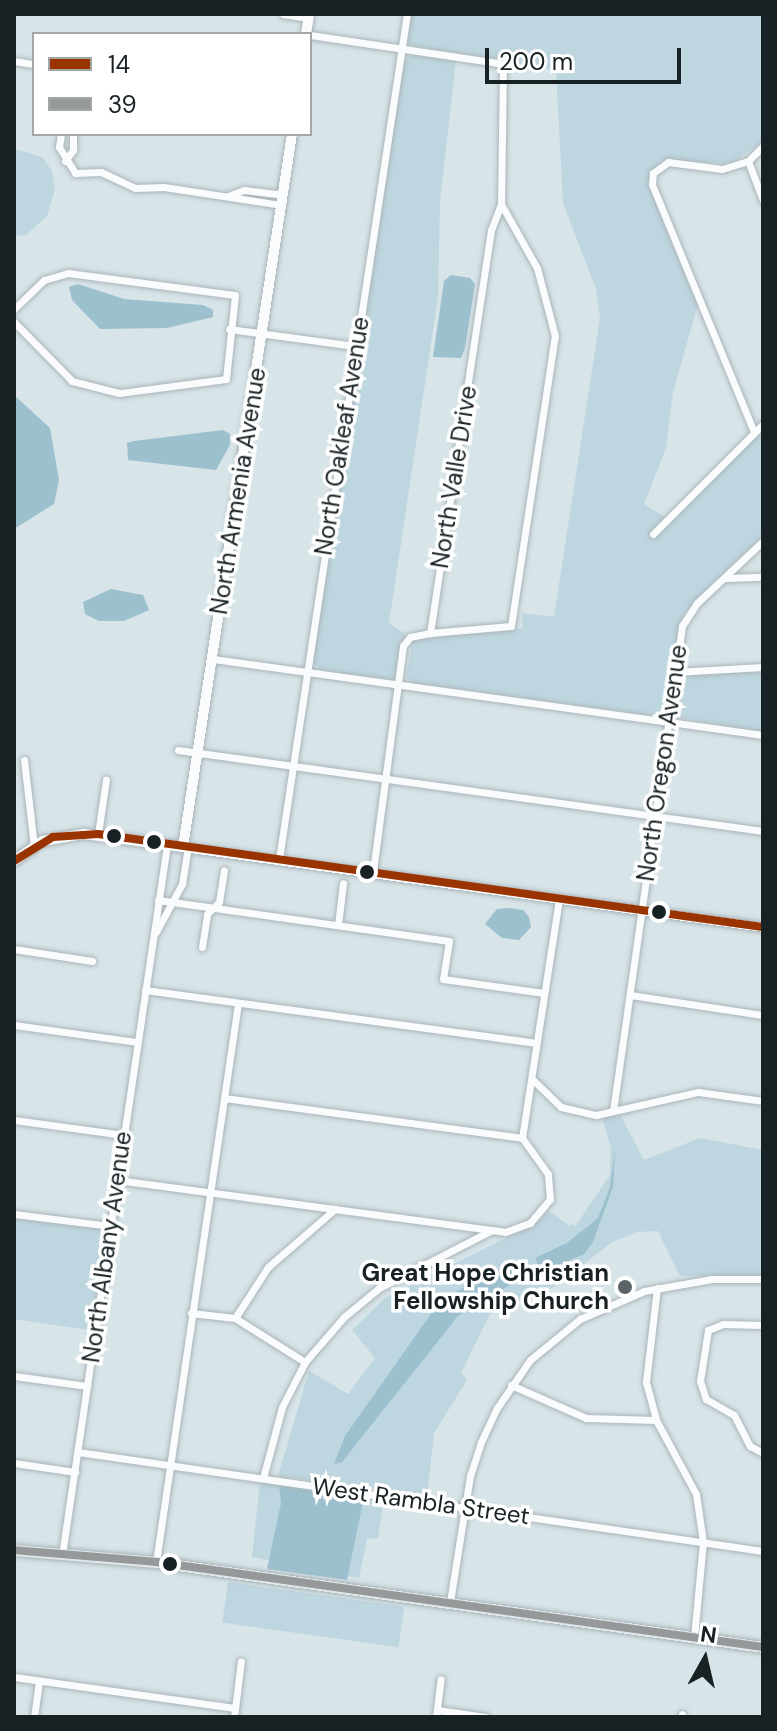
<!DOCTYPE html>
<style>
body{margin:0}
#map{position:relative;width:777px;height:1731px;overflow:hidden;background:#d7e4e8;font-family:"DM Sans",sans-serif}
div>[style]{position:absolute}
[style*='--x']{left:calc(var(--x)*1px);top:calc(var(--y)*1px);width:calc(var(--w)*1px);rotate:calc(var(--a)*1deg)}
.green>*{inset:0;background:#bed6df;transform-origin:0 0}
.water>*{inset:0;background:#9cc0ce}
.roads{filter:drop-shadow(0 0 2px #abb5b9) drop-shadow(0 0 2px #abb5b9)}
.minor>*{height:7px;margin:-3.5px;padding:0 3.5px;transform-origin:3.5px;border-radius:3.5px;background:#f9fbfc}
.tertiary>*{height:9px;margin:-4.5px;padding:0 4.5px;transform-origin:4.5px;border-radius:4.5px;background:#f9fbfc}
.secondary>*{height:10px;margin:-5px;padding:0 5px;transform-origin:5px;border-radius:5px;background:#f9fbfc}
.primary>*{height:11px;margin:-5.5px;padding:0 5.5px;transform-origin:5.5px;border-radius:5.5px;background:#e0e8eb}
.bus-1>*{height:8px;margin:-4px;padding:0 4px;transform-origin:4px;border-radius:4px;background:#930}
.bus-2>*{height:8px;margin:-4px;padding:0 4px;transform-origin:4px;border-radius:4px;background:#96999a}
.dots>*{width:22px;height:22px;translate:-50% -50%;box-sizing:border-box;border:4px solid #fff;border-radius:50%}
span{translate:-50% -50%;white-space:nowrap;text-align:center;line-height:1.15;-webkit-text-stroke:7px #fff;paint-order:stroke}
.street-label{font-size:24px;color:#182124}
.poi-label{font-size:24px;color:#182124;font-weight:700}
.right{translate:-100% -50%;text-align:right}
.frame{position:absolute;inset:0;border:16px solid #182124;pointer-events:none}
.legend{position:absolute;left:32px;top:32px;width:280px;height:104px;box-sizing:border-box;background:#fff;border:2px solid #a3a6a7;margin:0;padding:10px 14px;list-style:none;font-size:24px;color:#182124}
.legend li{display:flex;align-items:center;gap:16px;height:40px}
.legend b{width:40px;border:2px solid #a3a6a7}
.north{position:absolute;left:665px;top:1619px;width:80px;height:80px;-webkit-text-stroke:6px #fff;paint-order:stroke;rotate:8deg;font-size:22px;font-weight:700;line-height:32px;text-align:center;color:#182124}
.north::after{content:'';display:block;margin:auto;width:28px;height:36px;background:#182124;clip-path:polygon(50% 0,100% 100%,50% 72%,0 100%)}
.scale{position:absolute;left:485px;top:48px;width:196px;height:36px;box-sizing:border-box;border:4px solid #182124;border-top:0;padding-left:10px;font-size:24px;line-height:28px;white-space:nowrap;color:#182124;-webkit-text-stroke:6px #fff;paint-order:stroke}
</style>
<div id="map">
<div class="green">
<i style="clip-path:polygon(410px 14px,763px 14px,763px 141px,732px 163px,664px 161px,649px 179px,698px 304px,673px 392px,666px 448px,644px 504px,671px 521px,763px 429px,763px 535px,682px 616px,667px 714px,662px 717px,413px 683px,406px 677px,413px 639px,523px 628px,522px 613px,554px 617px,600px 318px,596px 289px,563px 203px,556px 70px,411px 45px,406px 40px)"></i>
<i style="clip-path:polygon(411px 54px,456px 60px,440px 201px,438px 297px,389px 623px,405px 634px,399px 676px,393px 680px,321px 671px,312px 661px,402px 64px)"></i>
<i style="clip-path:polygon(15px 149px,42px 157px,52px 171px,55px 189px,47px 216px,25px 236px,14px 235px)"></i>
<i style="clip-path:polygon(763px 670px,763px 732px,676px 717px,684px 674px)"></i>
<i style="clip-path:polygon(618px 1110px,644px 1160px,700px 1138px,763px 1150px,763px 1276px,680px 1276px,658px 1231px,636px 1232px,611px 1243px,554px 1287px,490px 1314px,461px 1373px,467px 1380px,434px 1433px,427px 1495px,278px 1476px,309px 1371px,348px 1394px,375px 1358px,352px 1330px,385px 1298px,540px 1221px,547px 1210px,570px 1226px,575px 1222px,574px 1228px,610px 1175px,611px 1148px,601px 1114px)"></i>
<i style="clip-path:polygon(14px 1214px,111px 1226px,95px 1331px,14px 1319px)"></i>
<i style="clip-path:polygon(260px 1482px,384px 1500px,378px 1538px,367px 1539px,359px 1578px,252px 1557px)"></i>
<i style="left:228px;top:1582px;width:178px;height:41px;rotate:8deg"></i>
</div>
<div class="water">
<i style="clip-path:polygon(451px 275px,470px 278px,475px 284px,465px 348px,461px 358px,433px 357px,444px 281px)"></i>
<i style="clip-path:polygon(78px 284px,124px 299px,203px 305px,213px 310px,213px 317px,167px 328px,100px 329px,72px 300px,69px 287px)"></i>
<i style="clip-path:polygon(14px 395px,50px 428px,59px 480px,54px 504px,14px 529px)"></i>
<i style="clip-path:polygon(223px 430px,230px 434px,230px 445px,216px 470px,128px 460px,127px 443px,134px 441px)"></i>
<i style="clip-path:polygon(111px 589px,143px 595px,149px 610px,124px 621px,99px 621px,85px 614px,83px 602px)"></i>
<i style="clip-path:polygon(510px 908px,523px 910px,529px 917px,531px 927px,519px 940px,502px 938px,485px 924px,497px 909px)"></i>
<i style="clip-path:polygon(615px 1150px,613px 1187px,593px 1242px,584px 1254px,542px 1272px,535px 1258px,567px 1243px,598px 1218px,610px 1187px)"></i>
<i style="clip-path:polygon(516px 1264px,520px 1279px,458px 1316px,342px 1462px,334px 1464px,345px 1436px,442px 1298px)"></i>
<i style="clip-path:polygon(279px 1484px,364px 1497px,347px 1580px,267px 1569px,281px 1503px)"></i>
</div>
<div class="roads">
<div class="minor">
<i style="--x:283;--y:14;--w:26;--a:9"></i>
<i style="--x:310;--y:35;--w:195;--a:8.5"></i>
<i style="--x:503;--y:64;--w:140;--a:90.8"></i>
<i style="--x:501;--y:204;--w:28;--a:111"></i>
<i style="--x:491;--y:230;--w:408;--a:98.6"></i>
<i style="--x:430;--y:633;--w:20;--a:169"></i>
<i style="--x:410;--y:637;--w:11;--a:128"></i>
<i style="--x:403;--y:646;--w:228;--a:97.6"></i>
<i style="--x:14;--y:61;--w:20;--a:9"></i>
<i style="--x:61;--y:134;--w:13;--a:99"></i>
<i style="--x:59;--y:147;--w:31;--a:58"></i>
<i style="--x:75;--y:173;--w:26;--a:-2"></i>
<i style="--x:101;--y:172;--w:38;--a:25"></i>
<i style="--x:135;--y:188;--w:29;--a:-2"></i>
<i style="--x:164;--y:187;--w:118;--a:8.7"></i>
<i style="--x:65;--y:161;--w:14;--a:-54"></i>
<i style="--x:73;--y:150;--w:16;--a:-90"></i>
<i style="--x:748;--y:161;--w:42;--a:69"></i>
<i style="--x:228;--y:196;--w:17;--a:-21"></i>
<i style="--x:244;--y:190;--w:39;--a:7"></i>
<i style="--x:14;--y:309;--w:42;--a:-44"></i>
<i style="--x:44;--y:280;--w:25;--a:-16"></i>
<i style="--x:68;--y:273;--w:168;--a:7.5"></i>
<i style="--x:235;--y:295;--w:84;--a:96.1"></i>
<i style="--x:226;--y:379;--w:108;--a:172.5"></i>
<i style="--x:119;--y:393;--w:49;--a:-165.7"></i>
<i style="--x:72;--y:381;--w:83;--a:-134.5"></i>
<i style="--x:229;--y:329;--w:127;--a:7.7"></i>
<i style="--x:754;--y:432;--w:268;--a:-112.4"></i>
<i style="--x:652;--y:184;--w:11;--a:-85"></i>
<i style="--x:653;--y:173;--w:19;--a:-36"></i>
<i style="--x:668;--y:162;--w:54;--a:7.4"></i>
<i style="--x:722;--y:169;--w:27;--a:-17"></i>
<i style="--x:748;--y:161;--w:21;--a:-45"></i>
<i style="--x:653;--y:534;--w:156;--a:-45"></i>
<i style="--x:726;--y:578;--w:37;--a:-2"></i>
<i style="--x:430;--y:633;--w:81;--a:-4.9"></i>
<i style="--x:511;--y:626;--w:293;--a:-81.4"></i>
<i style="--x:555;--y:336;--w:70;--a:-104.8"></i>
<i style="--x:537;--y:268;--w:73;--a:-119.4"></i>
<i style="--x:213;--y:659;--w:555;--a:7.87"></i>
<i style="--x:676;--y:672;--w:87;--a:-3.3"></i>
<i style="--x:178;--y:750;--w:591;--a:7.88"></i>
<i style="--x:24;--y:760;--w:87;--a:83.4"></i>
<i style="--x:98;--y:834;--w:55;--a:-81.6"></i>
<i style="--x:279;--y:859;--w:855;--a:-81.39"></i>
<i style="--x:158;--y:900;--w:294;--a:8"></i>
<i style="--x:449;--y:941;--w:38;--a:99"></i>
<i style="--x:443;--y:979;--w:102;--a:7.9"></i>
<i style="--x:338;--y:925;--w:42;--a:-83.2"></i>
<i style="--x:156;--y:932;--w:55;--a:-61.6"></i>
<i style="--x:182;--y:884;--w:36;--a:-81"></i>
<i style="--x:202;--y:947;--w:33;--a:-81"></i>
<i style="--x:207;--y:914;--w:17;--a:-45"></i>
<i style="--x:219;--y:902;--w:32;--a:-81"></i>
<i style="--x:14;--y:949;--w:79;--a:8.7"></i>
<i style="--x:145;--y:990;--w:395;--a:7.7"></i>
<i style="--x:630;--y:995;--w:134;--a:8.6"></i>
<i style="--x:14;--y:1025;--w:123;--a:7.9"></i>
<i style="--x:532;--y:1079;--w:40;--a:44"></i>
<i style="--x:561;--y:1107;--w:36;--a:13"></i>
<i style="--x:596;--y:1115;--w:105;--a:-12.7"></i>
<i style="--x:698;--y:1092;--w:66;--a:7.9"></i>
<i style="--x:224;--y:1098;--w:301;--a:7.6"></i>
<i style="--x:613;--y:1111;--w:490;--a:-81.9"></i>
<i style="--x:682;--y:626;--w:27;--a:-57"></i>
<i style="--x:697;--y:603;--w:91;--a:-43.2"></i>
<i style="--x:14;--y:1120;--w:111;--a:7.8"></i>
<i style="--x:117;--y:1180;--w:391;--a:7.6"></i>
<i style="--x:505;--y:1232;--w:27;--a:-20"></i>
<i style="--x:530;--y:1223;--w:31;--a:-50"></i>
<i style="--x:550;--y:1199;--w:25;--a:-95"></i>
<i style="--x:548;--y:1174;--w:44;--a:-125.8"></i>
<i style="--x:522;--y:1138;--w:243;--a:-81.2"></i>
<i style="--x:14;--y:1214;--w:98;--a:7.1"></i>
<i style="--x:657;--y:1288;--w:95;--a:96.7"></i>
<i style="--x:646;--y:1382;--w:39;--a:75"></i>
<i style="--x:656;--y:1420;--w:84;--a:61.6"></i>
<i style="--x:696;--y:1494;--w:49;--a:81.7"></i>
<i style="--x:703;--y:1542;--w:95;--a:95.4"></i>
<i style="--x:191;--y:1313;--w:44;--a:6.5"></i>
<i style="--x:235;--y:1318;--w:83;--a:32.2"></i>
<i style="--x:235;--y:1318;--w:61;--a:-57.1"></i>
<i style="--x:268;--y:1267;--w:89;--a:-40.9"></i>
<i style="--x:763;--y:1325;--w:40;--a:-178.6"></i>
<i style="--x:723;--y:1324;--w:16;--a:158"></i>
<i style="--x:708;--y:1330;--w:52;--a:98.9"></i>
<i style="--x:700;--y:1381;--w:19;--a:72"></i>
<i style="--x:706;--y:1399;--w:32;--a:30"></i>
<i style="--x:734;--y:1415;--w:35;--a:63"></i>
<i style="--x:750;--y:1446;--w:15;--a:28"></i>
<i style="--x:14;--y:1376;--w:74;--a:7.8"></i>
<i style="--x:511;--y:1385;--w:82;--a:23.7"></i>
<i style="--x:586;--y:1418;--w:70;--a:1.6"></i>
<i style="--x:78;--y:1452;--w:692;--a:8.22"></i>
<i style="--x:14;--y:1463;--w:62;--a:8.4"></i>
<i style="--x:263;--y:1478;--w:73;--a:-75"></i>
<i style="--x:282;--y:1407;--w:51;--a:-62.9"></i>
<i style="--x:305;--y:1362;--w:60;--a:-49.1"></i>
<i style="--x:344;--y:1317;--w:45;--a:-39.6"></i>
<i style="--x:379;--y:1288;--w:125;--a:-27.2"></i>
<i style="--x:62;--y:1555;--w:718;--a:-81.59"></i>
<i style="--x:156;--y:1562;--w:565;--a:-81.65"></i>
<i style="--x:450;--y:1602;--w:128;--a:-81"></i>
<i style="--x:470;--y:1476;--w:36;--a:-72"></i>
<i style="--x:481;--y:1442;--w:38;--a:-65"></i>
<i style="--x:497;--y:1408;--w:58;--a:-55.5"></i>
<i style="--x:530;--y:1360;--w:65;--a:-39.4"></i>
<i style="--x:580;--y:1319;--w:70;--a:-23.6"></i>
<i style="--x:644;--y:1291;--w:69;--a:-10"></i>
<i style="--x:712;--y:1279;--w:51;--a:0"></i>
<i style="--x:14;--y:1677;--w:223;--a:8"></i>
<i style="--x:437;--y:1710;--w:49;--a:8.1"></i>
<i style="--x:34;--y:1717;--w:36;--a:-82"></i>
<i style="--x:234;--y:1717;--w:56;--a:-82.9"></i>
<i style="--x:436;--y:1717;--w:38;--a:-83"></i>
<i style="--x:681;--y:1717;--w:3;--a:-72"></i>
</div>
<div class="tertiary">
<i style="--x:183;--y:847;--w:585;--a:7.85"></i>
</div>
<div class="secondary">
<i style="--x:306;--y:34;--w:20;--a:-81"></i>
<i style="--x:14;--y:861;--w:35;--a:-35"></i>
<i style="--x:43;--y:841;--w:42;--a:-9.7"></i>
<i style="--x:84;--y:834;--w:100;--a:7.5"></i>
<i style="--x:183;--y:847;--w:721;--a:-81.31"></i>
</div>
<div class="primary">
<i style="--x:14;--y:1550;--w:143;--a:4.8"></i>
<i style="--x:156;--y:1562;--w:613;--a:7.97"></i>
</div>
</div>
<div class="bus-1">
<i style="--x:14;--y:861;--w:46;--a:-31.6"></i>
<i style="--x:53;--y:837;--w:45;--a:-3.8"></i>
<i style="--x:98;--y:834;--w:671;--a:7.96"></i>
</div>
<div class="bus-2">
<i style="--x:14;--y:1550;--w:143;--a:4.8"></i>
<i style="--x:156;--y:1562;--w:613;--a:7.97"></i>
</div>
<div class="dots">
<i style="left:114px;top:836px;background:#182124"></i>
<i style="left:154px;top:842px;background:#182124"></i>
<i style="left:367px;top:872px;background:#182124"></i>
<i style="left:659px;top:912px;background:#182124"></i>
<i style="left:625px;top:1287px;background:#5b6569"></i>
<i style="left:170px;top:1564px;background:#182124"></i>
</div>
<div class="street-label">
<span style="left:342px;top:436px;rotate:-81deg">North Oakleaf Avenue</span>
<span style="left:454px;top:477px;rotate:-81deg">North Valle Drive</span>
<span style="left:238px;top:491px;rotate:-81deg">North Armenia Avenue</span>
<span style="left:662px;top:763px;rotate:-82deg">North Oregon Avenue</span>
<span style="left:107px;top:1247px;rotate:-82deg">North Albany Avenue</span>
<span style="left:421px;top:1501px;rotate:8deg">West Rambla Street</span>
</div>
<div class="poi-label">
<span class="right" style="left:609px;top:1287px">Great Hope Christian<br>Fellowship Church</span>
</div>
<div class="frame"></div>
<ul class="legend">
<li><b style="height:10px;background:#930"></b>14</li>
<li><b style="height:10px;background:#96999a"></b>39</li>
</ul>
<div class="north">N</div>
<div class="scale">200 m</div>
</div>
